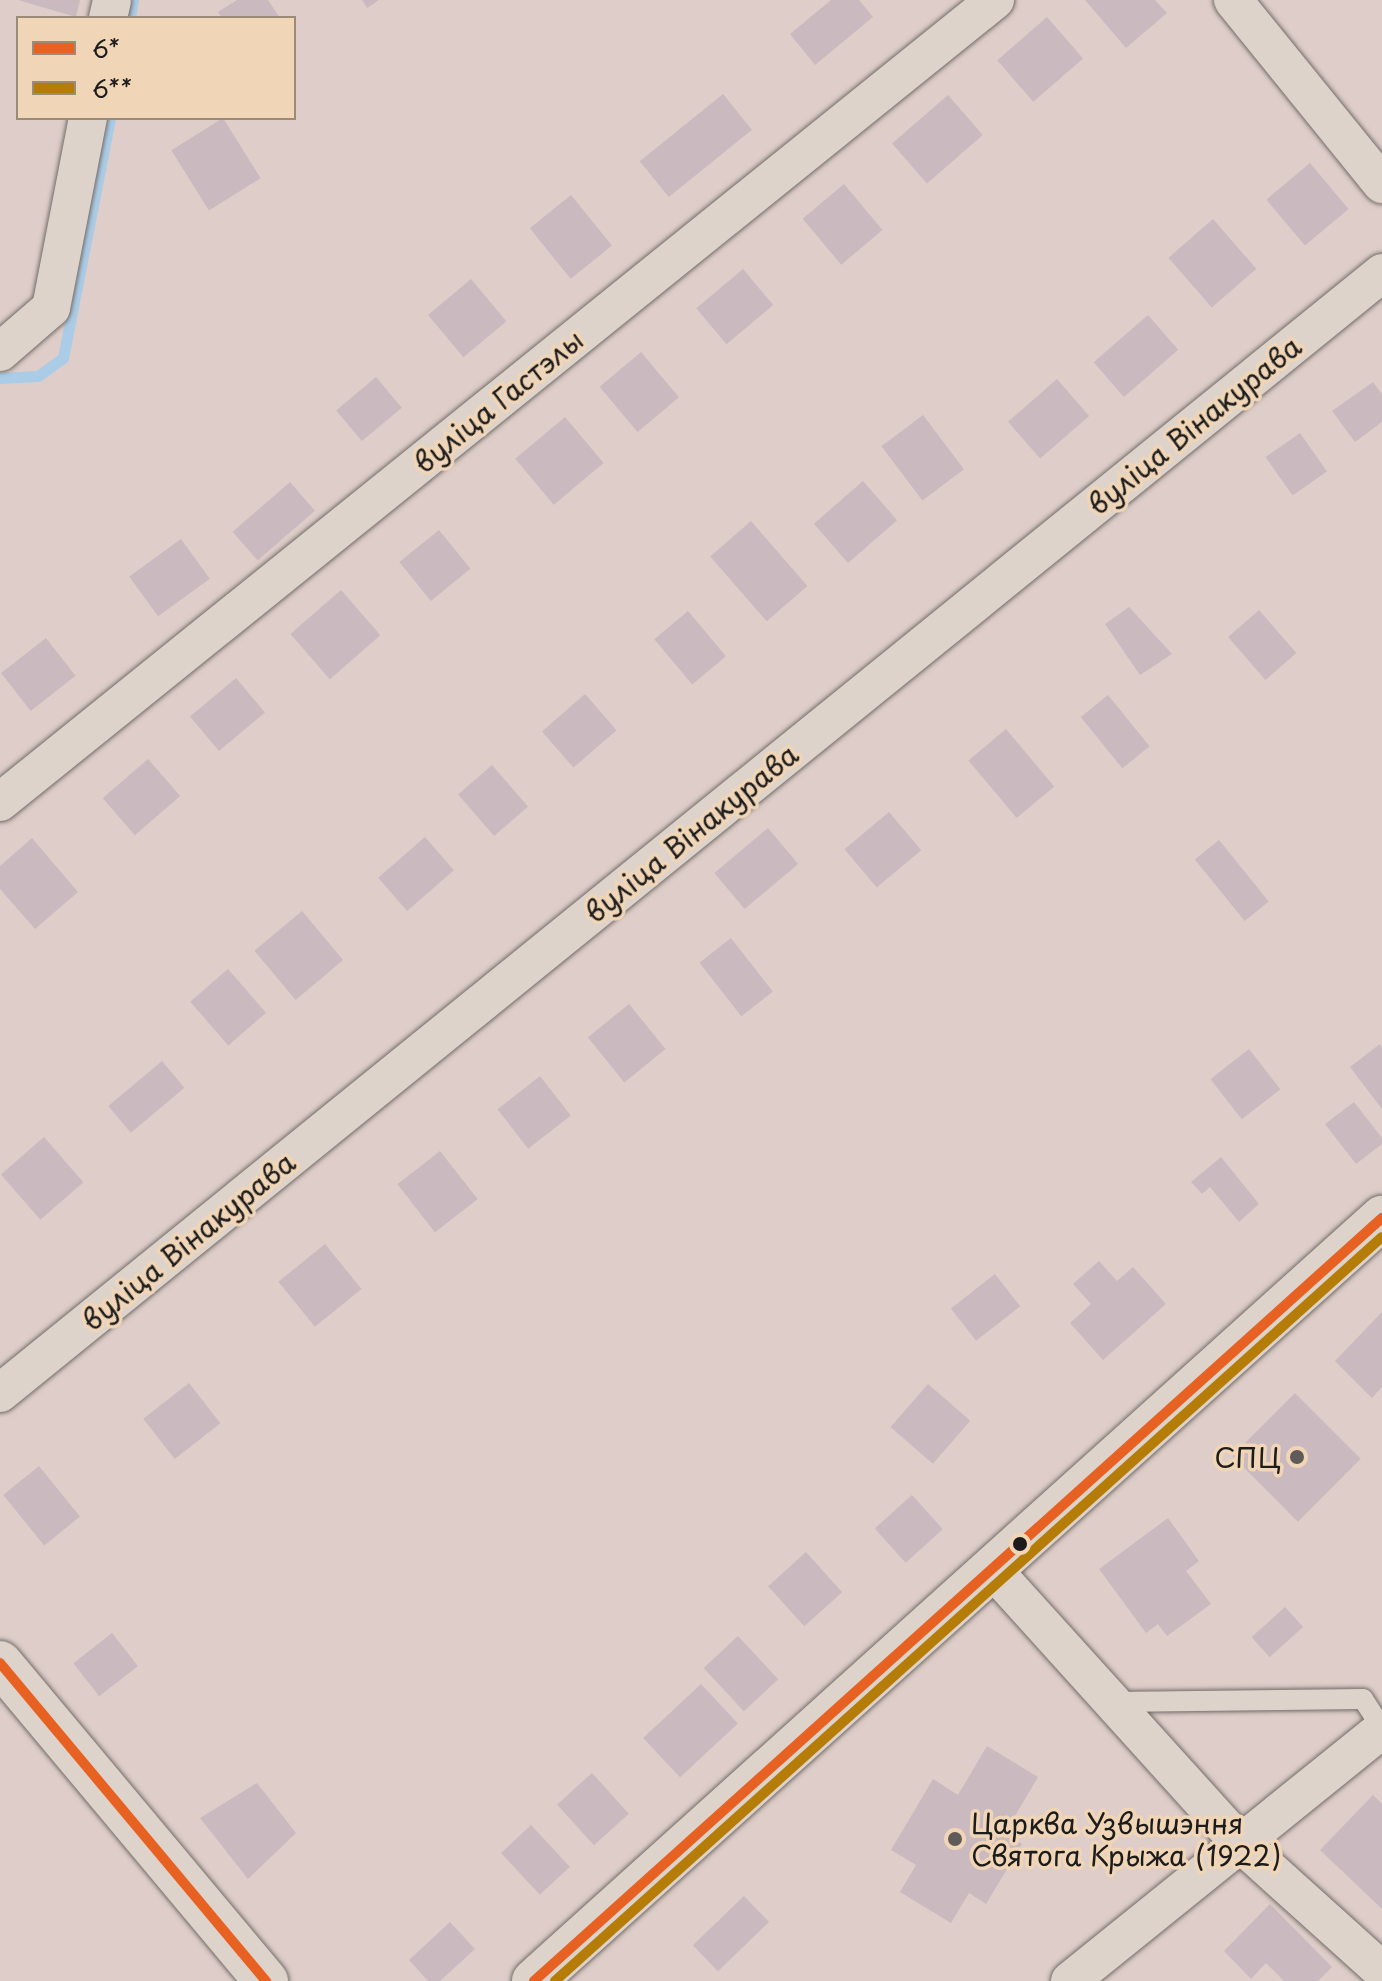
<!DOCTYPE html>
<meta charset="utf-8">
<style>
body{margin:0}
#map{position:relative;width:1382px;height:1981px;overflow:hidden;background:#decdc8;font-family:"Playpen Sans",sans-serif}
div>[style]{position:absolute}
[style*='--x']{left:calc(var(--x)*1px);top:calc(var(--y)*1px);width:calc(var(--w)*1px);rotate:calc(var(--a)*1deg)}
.stream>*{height:11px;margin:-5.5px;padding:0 5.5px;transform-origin:5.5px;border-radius:5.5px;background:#abcce7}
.building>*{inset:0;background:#cabac0;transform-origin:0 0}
.roads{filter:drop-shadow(0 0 2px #736c69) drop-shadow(0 0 2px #736c69)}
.service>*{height:20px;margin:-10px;padding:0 10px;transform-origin:10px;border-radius:10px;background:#ddd3ca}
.minor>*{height:38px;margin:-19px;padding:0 19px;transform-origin:19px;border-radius:19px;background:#ddd3ca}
.tertiary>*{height:44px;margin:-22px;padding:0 22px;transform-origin:22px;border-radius:22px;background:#ddd3ca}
.secondary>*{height:44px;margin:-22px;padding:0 22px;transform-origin:22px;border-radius:22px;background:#ddd3ca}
.bus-1>*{height:10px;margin:-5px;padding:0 5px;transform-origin:5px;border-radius:5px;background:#e76122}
.bus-2>*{height:10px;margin:-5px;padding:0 5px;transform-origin:5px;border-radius:5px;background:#b57d08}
.dots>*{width:22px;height:22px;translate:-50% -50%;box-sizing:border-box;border:4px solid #f0d5b7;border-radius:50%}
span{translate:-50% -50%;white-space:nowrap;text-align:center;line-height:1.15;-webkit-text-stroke:7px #f0d5b7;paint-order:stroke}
.street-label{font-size:28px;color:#1c1c1c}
.poi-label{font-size:28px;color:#1c1c1c}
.right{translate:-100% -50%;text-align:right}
.left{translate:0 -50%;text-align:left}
.legend{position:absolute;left:16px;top:16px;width:280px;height:104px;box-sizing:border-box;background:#f0d5b7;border:2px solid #9b8b79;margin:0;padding:10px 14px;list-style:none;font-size:24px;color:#1c1c1c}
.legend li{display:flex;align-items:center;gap:16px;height:40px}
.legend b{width:40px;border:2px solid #9b8b79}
</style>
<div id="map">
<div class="stream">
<i style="--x:130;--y:18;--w:18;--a:-81"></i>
<i style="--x:0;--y:378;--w:38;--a:-3"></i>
<i style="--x:38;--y:376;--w:31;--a:-36"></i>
<i style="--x:63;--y:358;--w:245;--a:-78.9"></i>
</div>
<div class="building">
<i style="clip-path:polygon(18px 0,80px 0,76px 17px)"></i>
<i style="clip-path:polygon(237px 0,268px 0,280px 18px,222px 18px,218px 12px)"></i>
<i style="clip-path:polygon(362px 0,379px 0,367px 8px)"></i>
<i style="clip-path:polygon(831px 0,859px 0,873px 17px,815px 65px,790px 34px)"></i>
<i style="clip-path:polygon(1085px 0,1155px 0,1167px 13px,1126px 48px)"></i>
<i style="left:1047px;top:17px;width:55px;height:66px;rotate:49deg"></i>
<i style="left:723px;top:94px;width:46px;height:107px;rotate:51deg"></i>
<i style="left:948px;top:95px;width:53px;height:74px;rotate:49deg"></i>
<i style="left:223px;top:118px;width:71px;height:61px;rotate:58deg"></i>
<i style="left:1310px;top:163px;width:60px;height:57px;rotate:50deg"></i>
<i style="left:844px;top:184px;width:60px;height:54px;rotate:50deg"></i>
<i style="left:571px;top:195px;width:65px;height:53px;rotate:51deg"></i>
<i style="left:1213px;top:219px;width:66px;height:59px;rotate:49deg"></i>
<i style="left:743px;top:269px;width:47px;height:61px;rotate:50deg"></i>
<i style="left:471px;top:279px;width:55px;height:56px;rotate:50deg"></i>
<i style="left:1148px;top:315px;width:46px;height:72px;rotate:49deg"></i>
<i style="left:641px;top:352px;width:59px;height:54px;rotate:50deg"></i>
<i style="left:376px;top:377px;width:40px;height:52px;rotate:50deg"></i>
<i style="left:1057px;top:379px;width:49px;height:65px;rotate:49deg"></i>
<i style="clip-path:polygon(1373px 382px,1382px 394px,1382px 422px,1355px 442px,1332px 411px)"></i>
<i style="left:923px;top:415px;width:68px;height:52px;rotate:53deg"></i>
<i style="left:565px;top:417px;width:60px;height:65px;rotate:50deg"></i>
<i style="left:1300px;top:433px;width:47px;height:42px;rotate:55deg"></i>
<i style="left:863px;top:481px;width:52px;height:65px;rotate:49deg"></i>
<i style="left:290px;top:482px;width:38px;height:76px;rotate:49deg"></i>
<i style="left:751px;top:521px;width:86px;height:54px;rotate:49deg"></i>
<i style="left:439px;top:530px;width:50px;height:51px;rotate:51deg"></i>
<i style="left:181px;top:539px;width:49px;height:64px;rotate:54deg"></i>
<i style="left:341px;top:590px;width:60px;height:67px;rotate:49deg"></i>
<i style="clip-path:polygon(1129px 607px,1172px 654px,1140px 675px,1105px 624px)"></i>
<i style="left:1259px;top:610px;width:57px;height:41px;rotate:49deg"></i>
<i style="left:688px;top:611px;width:59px;height:44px;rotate:50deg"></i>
<i style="left:46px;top:638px;width:48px;height:57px;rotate:52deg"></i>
<i style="left:236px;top:678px;width:45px;height:60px;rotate:50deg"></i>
<i style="left:585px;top:694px;width:48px;height:57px;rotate:49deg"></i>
<i style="left:1108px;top:695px;width:66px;height:35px;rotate:51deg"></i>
<i style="left:1006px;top:729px;width:75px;height:49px;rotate:50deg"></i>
<i style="left:148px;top:759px;width:49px;height:60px;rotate:49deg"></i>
<i style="left:492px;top:765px;width:55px;height:45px;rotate:49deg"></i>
<i style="left:889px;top:812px;width:50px;height:58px;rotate:50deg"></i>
<i style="left:768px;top:828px;width:47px;height:70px;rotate:50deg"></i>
<i style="left:425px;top:837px;width:44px;height:62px;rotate:49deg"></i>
<i style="clip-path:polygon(32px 838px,78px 892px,35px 929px,0 889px,0 866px)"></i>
<i style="left:1219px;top:840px;width:79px;height:31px;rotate:51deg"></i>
<i style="left:302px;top:911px;width:64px;height:62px;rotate:50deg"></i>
<i style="left:731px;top:938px;width:68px;height:40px;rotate:52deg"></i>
<i style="left:228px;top:969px;width:58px;height:50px;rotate:49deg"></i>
<i style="left:629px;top:1004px;width:58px;height:53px;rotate:51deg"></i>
<i style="clip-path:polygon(1380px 1044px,1382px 1048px,1382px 1109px,1350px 1067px)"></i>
<i style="left:1249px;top:1049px;width:51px;height:49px;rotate:52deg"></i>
<i style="left:162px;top:1061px;width:35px;height:70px;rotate:50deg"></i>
<i style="left:540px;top:1076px;width:50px;height:54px;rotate:52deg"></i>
<i style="clip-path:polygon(1354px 1102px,1382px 1138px,1382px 1144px,1356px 1164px,1325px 1124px)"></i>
<i style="left:44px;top:1137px;width:60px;height:57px;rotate:49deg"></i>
<i style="left:440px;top:1151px;width:61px;height:54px;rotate:52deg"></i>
<i style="clip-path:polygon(1221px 1157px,1259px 1204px,1239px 1222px,1210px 1187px,1202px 1194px,1191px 1182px)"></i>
<i style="left:325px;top:1244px;width:58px;height:60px;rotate:51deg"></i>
<i style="clip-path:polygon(1099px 1261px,1117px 1281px,1133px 1267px,1166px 1304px,1103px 1360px,1070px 1323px,1091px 1304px,1073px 1284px)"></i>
<i style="left:995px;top:1274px;width:41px;height:56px;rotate:52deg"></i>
<i style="clip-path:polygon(1382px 1312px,1382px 1387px,1372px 1398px,1335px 1361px)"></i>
<i style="left:189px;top:1383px;width:51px;height:58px;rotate:52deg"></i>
<i style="left:928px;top:1384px;width:56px;height:57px;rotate:41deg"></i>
<i style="left:1295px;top:1393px;width:93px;height:89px;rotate:45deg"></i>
<i style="left:39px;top:1466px;width:65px;height:46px;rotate:51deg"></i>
<i style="left:912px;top:1495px;width:46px;height:50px;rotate:48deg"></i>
<i style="clip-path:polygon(1168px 1518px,1199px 1561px,1186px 1571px,1211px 1604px,1167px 1636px,1158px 1624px,1146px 1633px,1099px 1569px)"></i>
<i style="left:806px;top:1552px;width:54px;height:51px;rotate:48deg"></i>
<i style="left:1285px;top:1607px;width:27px;height:45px;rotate:48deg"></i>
<i style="left:112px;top:1633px;width:42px;height:49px;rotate:52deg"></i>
<i style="left:738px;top:1636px;width:59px;height:47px;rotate:47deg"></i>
<i style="left:701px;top:1684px;width:54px;height:79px;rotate:47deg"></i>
<i style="clip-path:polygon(987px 1746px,1038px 1777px,1005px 1833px,1022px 1844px,986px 1904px,969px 1893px,951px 1923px,900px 1892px,916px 1865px,891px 1850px,933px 1779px,958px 1795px)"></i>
<i style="left:592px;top:1773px;width:55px;height:47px;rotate:48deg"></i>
<i style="clip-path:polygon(257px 1783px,296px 1833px,248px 1879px,200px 1818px)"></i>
<i style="clip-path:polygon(1373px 1795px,1382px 1804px,1382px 1909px,1320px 1850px)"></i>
<i style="left:531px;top:1825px;width:57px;height:41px;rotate:47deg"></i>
<i style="left:744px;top:1896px;width:36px;height:71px;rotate:46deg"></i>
<i style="clip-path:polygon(1270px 1904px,1332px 1967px,1318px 1981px,1284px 1981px,1266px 1963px,1251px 1979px,1224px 1951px)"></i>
<i style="clip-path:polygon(450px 1922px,475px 1949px,440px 1981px,428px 1981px,409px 1960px)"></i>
</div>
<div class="roads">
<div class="service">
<i style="--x:1113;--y:1702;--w:250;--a:-0.7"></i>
<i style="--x:1363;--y:1699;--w:35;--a:57"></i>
</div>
<div class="minor">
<i style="--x:1233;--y:0;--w:237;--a:51"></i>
<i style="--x:108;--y:18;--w:18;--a:-77"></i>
<i style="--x:0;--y:352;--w:67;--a:-40.8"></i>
<i style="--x:51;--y:308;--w:194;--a:-79"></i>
<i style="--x:0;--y:802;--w:1278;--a:-38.87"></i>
<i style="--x:0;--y:1393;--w:1779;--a:-39.02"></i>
<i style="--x:995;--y:1572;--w:365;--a:47.9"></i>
<i style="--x:1240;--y:1843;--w:191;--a:42"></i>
<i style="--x:1070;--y:1981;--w:401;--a:-38.9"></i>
</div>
<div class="tertiary">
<i style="--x:534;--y:1981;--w:1141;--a:-41.98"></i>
</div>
<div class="secondary">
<i style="--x:0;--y:1663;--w:415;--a:50.1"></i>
</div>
</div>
<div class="bus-1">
<i style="--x:0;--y:1663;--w:415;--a:50.1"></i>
<i style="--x:534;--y:1981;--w:1141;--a:-41.98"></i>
</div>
<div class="bus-2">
<i style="--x:555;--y:1981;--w:1112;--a:-41.98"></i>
</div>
<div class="dots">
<i style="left:1297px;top:1457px;background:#605a58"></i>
<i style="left:1020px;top:1544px;background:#1c1c1c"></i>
<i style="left:955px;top:1839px;background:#605a58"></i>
</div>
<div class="street-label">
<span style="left:498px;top:401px;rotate:-39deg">вуліца Гастэлы</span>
<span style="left:1194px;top:425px;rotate:-39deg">вуліца Вінакурава</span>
<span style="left:691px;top:833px;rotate:-39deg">вуліца Вінакурава</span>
<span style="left:188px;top:1241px;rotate:-39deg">вуліца Вінакурава</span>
</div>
<div class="poi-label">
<span class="right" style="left:1281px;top:1457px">СПЦ</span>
<span class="left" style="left:971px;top:1839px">Царква Узвышэння<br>Святога Крыжа (1922)</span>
</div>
<ul class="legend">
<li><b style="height:10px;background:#e76122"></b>6*</li>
<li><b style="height:10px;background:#b57d08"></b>6**</li>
</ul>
</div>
